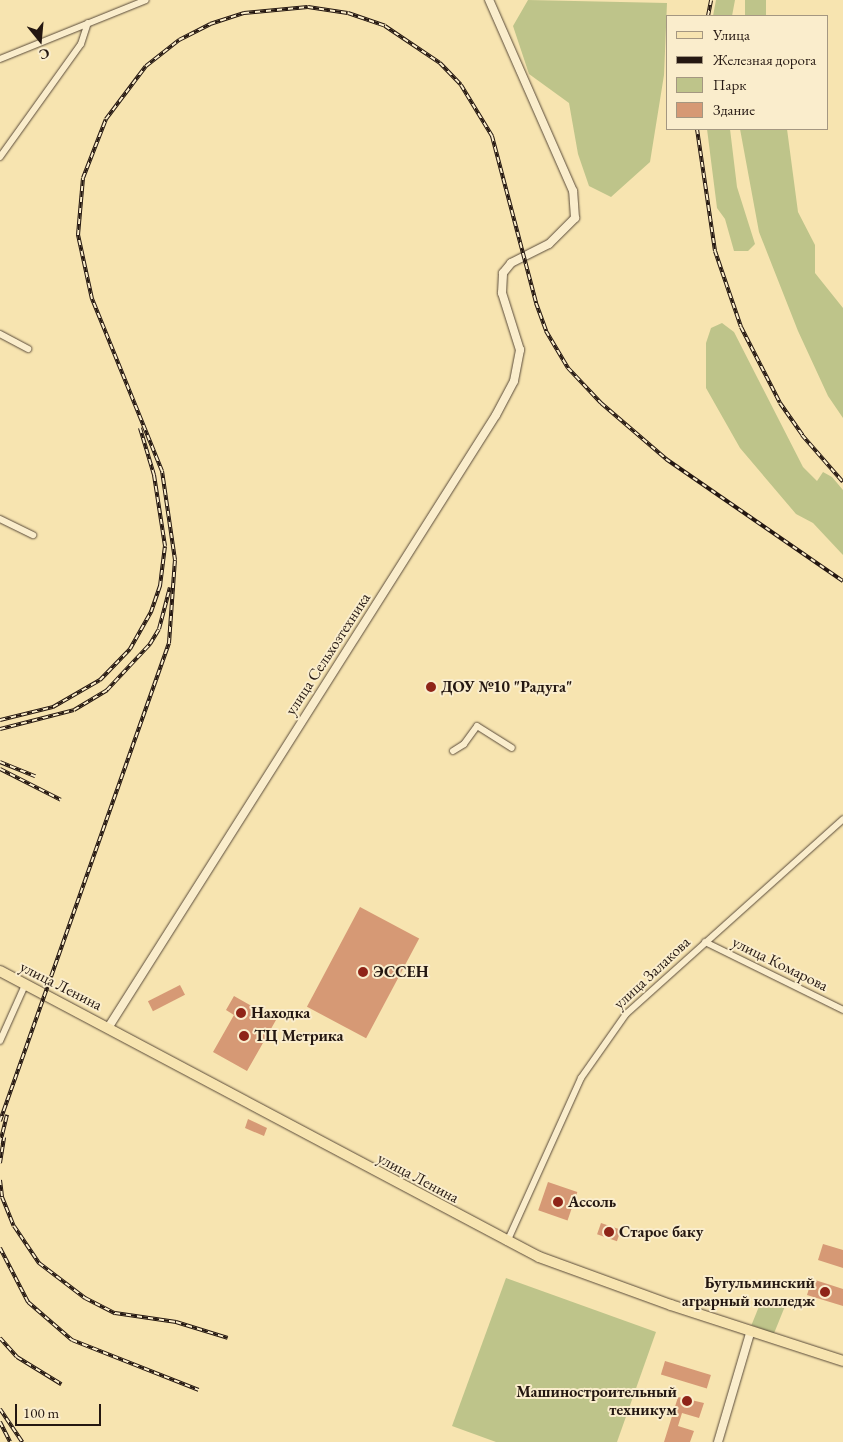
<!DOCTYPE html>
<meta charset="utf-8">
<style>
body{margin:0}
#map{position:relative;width:843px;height:1442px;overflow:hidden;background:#f7e4b0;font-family:"EB Garamond",serif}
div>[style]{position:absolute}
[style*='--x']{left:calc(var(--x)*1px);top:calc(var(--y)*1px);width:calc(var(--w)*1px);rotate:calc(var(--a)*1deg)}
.green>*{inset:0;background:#bec48a;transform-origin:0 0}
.building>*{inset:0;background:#d69975;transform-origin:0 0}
.roads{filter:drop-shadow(0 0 1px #594a39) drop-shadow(0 0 1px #594a39)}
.minor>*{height:6px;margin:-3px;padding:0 3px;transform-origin:3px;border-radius:3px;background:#faedcc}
.tertiary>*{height:8px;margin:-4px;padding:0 4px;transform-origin:4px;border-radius:4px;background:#faedcc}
.primary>*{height:10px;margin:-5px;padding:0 5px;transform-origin:5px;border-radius:5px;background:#f7e4b0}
.rail>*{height:4px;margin-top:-2px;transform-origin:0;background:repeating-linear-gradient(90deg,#faedcc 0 5.5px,#241711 0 11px);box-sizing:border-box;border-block:1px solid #241711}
.dots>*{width:14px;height:14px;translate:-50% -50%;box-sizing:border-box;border:2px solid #faedcc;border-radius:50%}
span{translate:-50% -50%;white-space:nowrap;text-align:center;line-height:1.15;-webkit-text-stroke:4px #faedcc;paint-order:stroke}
.street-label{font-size:16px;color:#241711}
.poi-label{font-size:16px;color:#241711;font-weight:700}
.left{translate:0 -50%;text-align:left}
.right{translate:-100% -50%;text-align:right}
.legend{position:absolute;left:666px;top:15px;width:162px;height:115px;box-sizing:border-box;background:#faedcc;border:1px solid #a49781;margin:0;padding:6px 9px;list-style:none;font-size:15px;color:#241711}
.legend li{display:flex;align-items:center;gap:10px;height:25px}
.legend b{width:25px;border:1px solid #a49781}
.north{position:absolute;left:15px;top:15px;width:50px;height:50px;-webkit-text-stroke:4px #faedcc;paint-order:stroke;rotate:163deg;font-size:14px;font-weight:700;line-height:20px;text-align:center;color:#241711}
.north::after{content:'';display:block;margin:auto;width:18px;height:22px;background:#241711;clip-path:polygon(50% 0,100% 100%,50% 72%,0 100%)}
.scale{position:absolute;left:15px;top:1404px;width:86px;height:22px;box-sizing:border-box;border:2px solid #241711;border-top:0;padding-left:6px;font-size:15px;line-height:18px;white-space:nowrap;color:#241711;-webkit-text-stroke:4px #faedcc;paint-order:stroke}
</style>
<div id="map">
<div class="green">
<i style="clip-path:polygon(528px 0,667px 3px,664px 75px,650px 162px,611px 197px,589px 186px,578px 154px,569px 103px,529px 74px,513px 26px)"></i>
<i style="clip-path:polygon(716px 0,735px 0,732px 16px,713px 16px)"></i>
<i style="left:745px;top:0;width:21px;height:16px"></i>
<i style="clip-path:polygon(707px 129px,730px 129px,737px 187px,755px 244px,748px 251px,734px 251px,725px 219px,717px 208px)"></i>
<i style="clip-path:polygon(740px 129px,787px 129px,798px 212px,815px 245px,815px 273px,843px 308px,843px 418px,828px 396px,798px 331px,759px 232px)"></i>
<i style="clip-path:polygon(722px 323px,734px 332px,803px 467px,817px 481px,823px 472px,832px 477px,843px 490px,843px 555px,813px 523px,796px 514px,740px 448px,706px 388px,706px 343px,711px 328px)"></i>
<i style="clip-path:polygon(506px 1278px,656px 1332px,617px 1442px,496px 1442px,452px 1426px)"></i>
<i style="left:762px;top:1299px;width:24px;height:28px;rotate:22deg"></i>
</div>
<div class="building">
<i style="left:360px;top:907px;width:67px;height:113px;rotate:28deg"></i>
<i style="left:180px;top:985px;width:11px;height:36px;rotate:63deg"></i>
<i style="clip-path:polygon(234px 996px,276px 1020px,247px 1071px,213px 1052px,234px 1015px,226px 1010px)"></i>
<i style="clip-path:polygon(248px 1119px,267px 1128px,264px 1136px,245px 1128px)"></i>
<i style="left:548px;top:1182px;width:31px;height:30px;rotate:19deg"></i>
<i style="left:601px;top:1223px;width:21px;height:12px;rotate:19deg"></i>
<i style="clip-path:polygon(823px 1244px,843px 1250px,843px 1268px,818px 1260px)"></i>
<i style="clip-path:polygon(812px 1279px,843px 1289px,843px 1306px,807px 1295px)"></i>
<i style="left:665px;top:1361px;width:48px;height:14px;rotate:17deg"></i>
<i style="clip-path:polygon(678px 1397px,704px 1403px,699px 1418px,682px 1413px,678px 1426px,694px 1431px,690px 1442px,664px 1442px)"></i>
</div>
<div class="roads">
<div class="minor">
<i style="--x:0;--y:59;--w:157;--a:-22"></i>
<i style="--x:0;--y:157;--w:139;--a:-54.4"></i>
<i style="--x:81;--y:44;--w:22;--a:-72"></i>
<i style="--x:0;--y:334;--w:32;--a:28"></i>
<i style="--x:0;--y:519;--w:37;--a:26"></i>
<i style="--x:453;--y:751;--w:13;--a:-32"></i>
<i style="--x:464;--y:744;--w:22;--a:-54"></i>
<i style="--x:477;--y:726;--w:41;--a:32.2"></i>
<i style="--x:705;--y:942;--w:154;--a:26.2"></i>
<i style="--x:0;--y:1041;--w:61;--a:-65.9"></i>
<i style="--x:507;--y:1242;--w:180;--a:-65.7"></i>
<i style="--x:581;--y:1078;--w:78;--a:-54.9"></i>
<i style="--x:626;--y:1014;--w:292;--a:-41.9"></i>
</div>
<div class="tertiary">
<i style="--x:108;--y:1028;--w:725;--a:-57.67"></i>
<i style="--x:496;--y:415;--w:38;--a:-62"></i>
<i style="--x:514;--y:381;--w:32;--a:-79"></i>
<i style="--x:520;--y:350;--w:60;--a:-107.5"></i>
<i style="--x:502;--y:293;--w:20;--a:-87"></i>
<i style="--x:503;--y:273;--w:13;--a:-51"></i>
<i style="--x:511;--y:263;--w:42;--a:-26.6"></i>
<i style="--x:549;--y:244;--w:37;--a:-45"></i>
<i style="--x:575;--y:218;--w:27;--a:-94"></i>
<i style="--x:573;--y:191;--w:209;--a:-113.7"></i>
<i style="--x:718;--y:1442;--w:114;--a:-73.6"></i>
</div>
<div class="primary">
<i style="--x:0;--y:971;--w:610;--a:27.95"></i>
<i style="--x:539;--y:1257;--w:140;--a:20"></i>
<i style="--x:671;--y:1305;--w:181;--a:18"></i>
</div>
</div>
<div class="rail">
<i style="--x:708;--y:16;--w:16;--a:-79"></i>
<i style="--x:697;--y:129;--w:123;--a:81.6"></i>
<i style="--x:715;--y:251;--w:80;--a:71.1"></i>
<i style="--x:741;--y:327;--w:85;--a:62.8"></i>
<i style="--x:780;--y:403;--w:39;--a:55"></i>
<i style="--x:802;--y:435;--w:62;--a:48.9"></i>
<i style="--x:0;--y:720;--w:55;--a:-13.8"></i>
<i style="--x:53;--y:707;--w:54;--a:-29.9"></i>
<i style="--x:100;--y:680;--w:43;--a:-45.9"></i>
<i style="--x:130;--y:649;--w:43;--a:-60.4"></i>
<i style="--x:151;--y:612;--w:28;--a:-71"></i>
<i style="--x:160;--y:586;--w:40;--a:-82.9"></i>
<i style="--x:165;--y:546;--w:72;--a:-98.8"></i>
<i style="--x:154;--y:475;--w:49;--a:-106.6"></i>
<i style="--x:0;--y:729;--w:76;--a:-14.4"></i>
<i style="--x:74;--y:710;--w:39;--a:-31"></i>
<i style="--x:107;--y:690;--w:63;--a:-46.9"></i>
<i style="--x:150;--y:644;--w:17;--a:-59"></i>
<i style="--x:159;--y:629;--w:43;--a:-75.3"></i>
<i style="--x:0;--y:762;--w:38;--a:22"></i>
<i style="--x:0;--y:769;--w:68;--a:26.9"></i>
<i style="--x:0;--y:1121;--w:507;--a:-70.53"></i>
<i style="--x:169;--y:643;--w:83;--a:-85.9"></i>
<i style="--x:175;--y:560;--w:90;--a:-98.3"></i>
<i style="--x:162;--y:471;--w:186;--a:-112.1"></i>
<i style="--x:92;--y:299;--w:66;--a:-102.3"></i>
<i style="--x:78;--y:235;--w:57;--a:-85"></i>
<i style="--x:83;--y:178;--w:63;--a:-68.7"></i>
<i style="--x:106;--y:119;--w:66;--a:-53"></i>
<i style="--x:146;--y:66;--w:42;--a:-38.2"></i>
<i style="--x:179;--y:40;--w:35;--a:-27"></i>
<i style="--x:210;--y:24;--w:36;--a:-18"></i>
<i style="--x:244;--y:13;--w:64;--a:-5.4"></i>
<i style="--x:308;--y:7;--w:40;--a:8.5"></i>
<i style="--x:348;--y:13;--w:39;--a:19"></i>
<i style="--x:385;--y:26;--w:66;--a:33.9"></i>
<i style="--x:440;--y:63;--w:30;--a:46"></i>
<i style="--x:461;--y:85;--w:60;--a:58.7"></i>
<i style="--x:492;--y:136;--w:173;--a:75.2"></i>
<i style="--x:536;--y:303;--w:30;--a:70"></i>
<i style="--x:546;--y:331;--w:43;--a:59.3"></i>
<i style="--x:568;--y:368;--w:48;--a:46.7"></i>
<i style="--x:601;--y:403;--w:86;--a:40.7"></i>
<i style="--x:666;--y:459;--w:215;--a:34.6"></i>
<i style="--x:0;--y:1143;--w:29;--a:-76"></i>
<i style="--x:0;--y:1163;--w:26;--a:-81"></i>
<i style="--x:0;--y:1180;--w:17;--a:83"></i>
<i style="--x:2;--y:1197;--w:31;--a:68"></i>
<i style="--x:14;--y:1226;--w:45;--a:56"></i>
<i style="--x:39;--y:1263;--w:58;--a:37.3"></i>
<i style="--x:85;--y:1298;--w:34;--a:27"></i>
<i style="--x:115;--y:1313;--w:62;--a:8.4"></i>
<i style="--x:176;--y:1322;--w:54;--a:17.1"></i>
<i style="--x:0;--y:1248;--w:61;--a:62.6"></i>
<i style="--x:28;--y:1302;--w:58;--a:40.8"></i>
<i style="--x:72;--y:1340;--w:136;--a:21.5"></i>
<i style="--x:0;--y:1338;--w:25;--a:48"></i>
<i style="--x:17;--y:1357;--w:52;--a:31.5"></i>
<i style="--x:0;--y:1409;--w:40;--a:56"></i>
<i style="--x:0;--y:1422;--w:22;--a:63"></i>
</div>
<div class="dots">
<i style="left:431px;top:687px;background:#8f2418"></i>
<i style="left:363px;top:972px;background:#8f2418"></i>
<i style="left:241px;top:1013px;background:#8f2418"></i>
<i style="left:244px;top:1036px;background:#8f2418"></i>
<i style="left:558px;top:1202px;background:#8f2418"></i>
<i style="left:609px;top:1232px;background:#8f2418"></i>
<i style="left:825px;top:1292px;background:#8f2418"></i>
<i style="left:687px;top:1401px;background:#8f2418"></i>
</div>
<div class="street-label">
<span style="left:328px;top:654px;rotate:-57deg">улица Сельхозтехника</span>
<span style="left:780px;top:964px;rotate:26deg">улица Комарова</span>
<span style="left:652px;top:973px;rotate:-43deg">улица Залакова</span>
<span style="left:61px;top:986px;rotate:27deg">улица Ленина</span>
<span style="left:418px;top:1178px;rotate:28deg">улица Ленина</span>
</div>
<div class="poi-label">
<span class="left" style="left:441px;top:687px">ДОУ №10 "Радуга"</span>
<span class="left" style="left:373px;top:972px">ЭССЕН</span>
<span class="left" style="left:251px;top:1013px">Находка</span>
<span class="left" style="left:254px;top:1036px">ТЦ Метрика</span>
<span class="left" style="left:568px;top:1202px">Ассоль</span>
<span class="left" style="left:619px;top:1232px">Старое баку</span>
<span class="right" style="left:815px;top:1292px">Бугульминский<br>аграрный колледж</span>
<span class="right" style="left:677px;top:1401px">Машиностроительный<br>техникум</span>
</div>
<ul class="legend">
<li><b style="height:6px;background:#f7e4b0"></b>Улица</li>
<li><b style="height:6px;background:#241711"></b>Железная дорога</li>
<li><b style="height:14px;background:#bec48a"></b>Парк</li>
<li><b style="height:14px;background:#d69975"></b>Здание</li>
</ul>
<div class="north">С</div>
<div class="scale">100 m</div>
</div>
